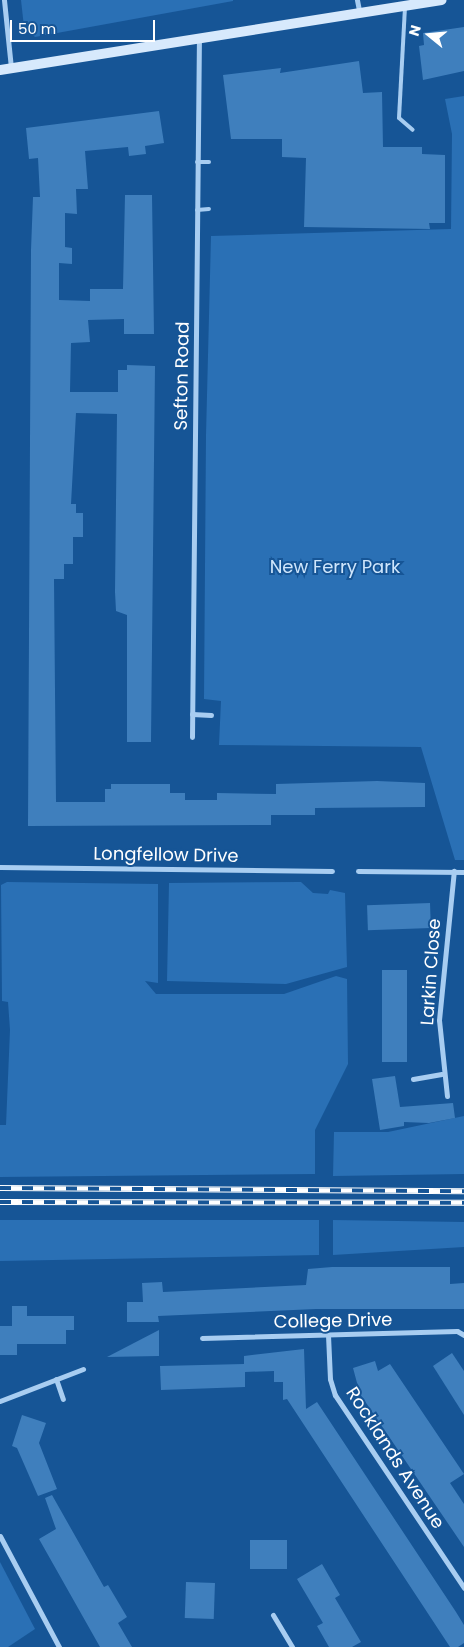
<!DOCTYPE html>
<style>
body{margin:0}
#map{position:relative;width:464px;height:1647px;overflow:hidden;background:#165596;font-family:Poppins,sans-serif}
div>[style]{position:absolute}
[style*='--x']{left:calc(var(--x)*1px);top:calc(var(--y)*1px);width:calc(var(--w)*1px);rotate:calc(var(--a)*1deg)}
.green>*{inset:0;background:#2a70b5}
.building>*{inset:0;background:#3f7fbd;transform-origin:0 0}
.lane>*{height:4px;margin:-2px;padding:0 2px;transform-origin:2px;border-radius:2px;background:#a8cdf1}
.street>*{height:5px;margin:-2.5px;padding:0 2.5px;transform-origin:2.5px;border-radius:2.5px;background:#a8cdf1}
.secondary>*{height:10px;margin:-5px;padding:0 5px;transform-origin:5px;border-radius:5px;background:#d7e9fc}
.rail>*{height:5.5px;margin-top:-2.75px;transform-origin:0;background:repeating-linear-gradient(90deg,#165596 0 11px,#fff 0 22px);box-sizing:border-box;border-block:1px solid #fff}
span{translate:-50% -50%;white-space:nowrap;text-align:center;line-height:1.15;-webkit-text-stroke:4px #165596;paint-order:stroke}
.street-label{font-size:18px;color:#fff}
.park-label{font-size:18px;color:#cfe6fc}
.north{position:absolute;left:404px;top:10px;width:50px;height:50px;-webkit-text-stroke:4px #165596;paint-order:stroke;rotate:287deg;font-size:14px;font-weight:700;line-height:20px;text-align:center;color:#fff}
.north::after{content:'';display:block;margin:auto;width:18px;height:22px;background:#fff;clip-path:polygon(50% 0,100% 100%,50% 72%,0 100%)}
.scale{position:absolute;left:10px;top:20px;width:145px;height:22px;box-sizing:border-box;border:2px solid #fff;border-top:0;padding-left:6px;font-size:15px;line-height:18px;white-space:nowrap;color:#fff;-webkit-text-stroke:4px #165596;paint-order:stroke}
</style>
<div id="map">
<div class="green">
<i style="clip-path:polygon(21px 0,233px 0,233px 1px,35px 37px,24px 27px)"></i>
<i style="clip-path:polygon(464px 96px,464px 860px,455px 860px,421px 747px,219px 745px,221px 701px,204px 699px,206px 435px,211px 236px,451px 229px,452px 134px,445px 99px)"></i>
<i style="clip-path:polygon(7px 882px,158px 884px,158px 983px,145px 981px,156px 994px,284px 994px,336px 976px,347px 979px,348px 1064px,315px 1130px,315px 1174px,0 1177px,0 1125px,6px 1125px,10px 1030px,8px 1002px,2px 1001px,1px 885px)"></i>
<i style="clip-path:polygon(301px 882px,313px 893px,328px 894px,330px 890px,345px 893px,347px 967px,286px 984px,167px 981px,169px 883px)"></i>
<i style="clip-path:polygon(464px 1116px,464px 1174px,333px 1176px,334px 1132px,388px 1132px)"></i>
<i style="clip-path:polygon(0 1220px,319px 1220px,319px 1255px,0 1261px)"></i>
<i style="clip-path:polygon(333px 1220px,464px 1222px,464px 1247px,333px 1255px)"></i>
<i style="clip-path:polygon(0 1562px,35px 1629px,8px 1647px,0 1647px)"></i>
</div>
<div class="building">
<i style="clip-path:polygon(464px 27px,464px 71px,423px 80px,419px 46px,424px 45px,423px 33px)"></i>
<i style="clip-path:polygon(359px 61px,363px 93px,382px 92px,383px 147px,422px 147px,422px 154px,445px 155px,445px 223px,429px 223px,430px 229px,304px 227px,306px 158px,282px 157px,282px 139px,231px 139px,223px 75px,281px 68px,280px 73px)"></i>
<i style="clip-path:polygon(159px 111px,164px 143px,145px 146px,146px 154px,129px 156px,128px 147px,85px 151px,88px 189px,76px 189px,77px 214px,65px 213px,65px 247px,72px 248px,72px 264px,59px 263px,59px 300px,90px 301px,90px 289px,123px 289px,125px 195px,152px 195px,154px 334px,124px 334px,124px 319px,88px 320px,90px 342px,71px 343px,70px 392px,118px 392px,118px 370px,127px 370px,127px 365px,155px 366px,151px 742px,127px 742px,127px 615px,116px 611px,115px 592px,117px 414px,76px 413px,71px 504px,76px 504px,76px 513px,83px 513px,83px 537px,73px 537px,73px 564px,64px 564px,64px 579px,54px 579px,56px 802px,105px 802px,105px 789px,111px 789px,111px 784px,170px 784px,170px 793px,185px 793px,185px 800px,217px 800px,217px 793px,276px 794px,276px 784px,377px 781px,425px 783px,425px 807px,315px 808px,315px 815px,271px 815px,271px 825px,28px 826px,31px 250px,33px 197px,40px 197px,38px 158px,29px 159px,26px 128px)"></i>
<i style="left:430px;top:903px;width:25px;height:63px;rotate:88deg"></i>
<i style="left:407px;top:970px;width:92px;height:25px;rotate:90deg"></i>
<i style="clip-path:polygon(395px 1076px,400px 1107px,453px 1103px,455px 1118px,429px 1123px,404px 1122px,404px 1126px,380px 1130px,372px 1079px)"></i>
<i style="clip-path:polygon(332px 1267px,450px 1267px,450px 1284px,464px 1283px,464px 1309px,316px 1309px,158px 1316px,159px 1322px,127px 1322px,127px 1302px,143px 1302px,142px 1283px,162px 1282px,163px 1292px,306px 1285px,308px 1269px)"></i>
<i style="clip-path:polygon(12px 1306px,27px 1306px,27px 1316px,74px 1316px,74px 1330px,66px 1330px,66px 1344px,17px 1344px,17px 1355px,0 1355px,0 1326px,12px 1326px)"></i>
<i style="clip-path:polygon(159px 1330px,159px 1356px,107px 1357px)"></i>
<i style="clip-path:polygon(304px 1349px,306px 1409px,317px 1402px,456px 1612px,464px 1625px,464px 1643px,458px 1647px,450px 1647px,287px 1399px,283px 1400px,283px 1382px,274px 1382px,274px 1371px,245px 1372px,245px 1387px,161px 1390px,160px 1366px,244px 1364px,244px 1356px)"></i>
<i style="clip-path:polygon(452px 1353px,464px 1371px,464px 1415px,433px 1366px)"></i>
<i style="clip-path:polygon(375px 1361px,378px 1371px,390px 1364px,464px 1474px,450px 1483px,464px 1504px,464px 1547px,360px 1394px,353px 1368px)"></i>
<i style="clip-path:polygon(22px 1415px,46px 1423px,39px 1443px,57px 1489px,38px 1496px,17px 1448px,12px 1446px)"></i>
<i style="clip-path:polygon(52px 1495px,104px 1587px,108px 1585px,127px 1617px,118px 1623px,132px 1647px,100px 1647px,39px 1539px,56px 1529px,45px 1498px)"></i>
<i style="left:250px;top:1540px;width:37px;height:29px"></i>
<i style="clip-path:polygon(322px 1564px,340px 1595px,335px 1598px,361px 1642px,352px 1647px,329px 1647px,317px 1626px,323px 1623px,297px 1579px)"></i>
<i style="left:186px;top:1582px;width:29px;height:36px;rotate:2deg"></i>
</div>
<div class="lane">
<i style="--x:405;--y:7;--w:111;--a:93.1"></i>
<i style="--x:399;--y:118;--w:18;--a:41"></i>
<i style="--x:197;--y:162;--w:12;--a:0"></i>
<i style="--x:197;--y:210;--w:12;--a:-5"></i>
</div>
<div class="street">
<i style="--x:4;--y:0;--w:68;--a:84.1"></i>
<i style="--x:357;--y:0;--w:10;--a:79"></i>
<i style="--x:192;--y:714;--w:19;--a:3"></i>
<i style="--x:192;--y:737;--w:698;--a:-89.43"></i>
<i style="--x:0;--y:867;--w:332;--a:0.7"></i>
<i style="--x:358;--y:871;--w:106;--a:0.5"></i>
<i style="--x:413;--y:1079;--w:29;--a:-10"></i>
<i style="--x:447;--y:1096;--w:76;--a:-96"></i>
<i style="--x:439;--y:1020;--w:150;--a:-84.3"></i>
<i style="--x:328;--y:1335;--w:44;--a:87.4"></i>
<i style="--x:330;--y:1379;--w:17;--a:73"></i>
<i style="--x:335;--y:1395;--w:232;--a:56.2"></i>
<i style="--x:202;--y:1338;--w:255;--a:-1.6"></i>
<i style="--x:457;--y:1331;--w:8;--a:30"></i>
<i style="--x:56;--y:1379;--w:21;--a:71"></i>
<i style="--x:0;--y:1401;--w:89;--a:-21.1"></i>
<i style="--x:0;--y:1536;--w:126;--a:62"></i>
<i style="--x:273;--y:1615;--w:37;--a:59"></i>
</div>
<div class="secondary">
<i style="--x:0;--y:70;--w:447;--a:-9"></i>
</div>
<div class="rail">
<i style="--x:0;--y:1188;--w:464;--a:0.4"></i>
<i style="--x:0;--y:1202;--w:464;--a:0.1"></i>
</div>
<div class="street-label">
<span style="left:182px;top:376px;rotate:-89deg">Sefton Road</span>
<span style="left:166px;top:855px;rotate:1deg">Longfellow Drive</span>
<span style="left:431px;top:972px;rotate:-86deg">Larkin Close</span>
<span style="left:333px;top:1321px;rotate:-1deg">College Drive</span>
<span style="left:395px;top:1458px;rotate:57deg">Rocklands Avenue</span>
</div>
<div class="park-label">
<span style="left:335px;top:567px">New Ferry Park</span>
</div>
<div class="north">N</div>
<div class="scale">50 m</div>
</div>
